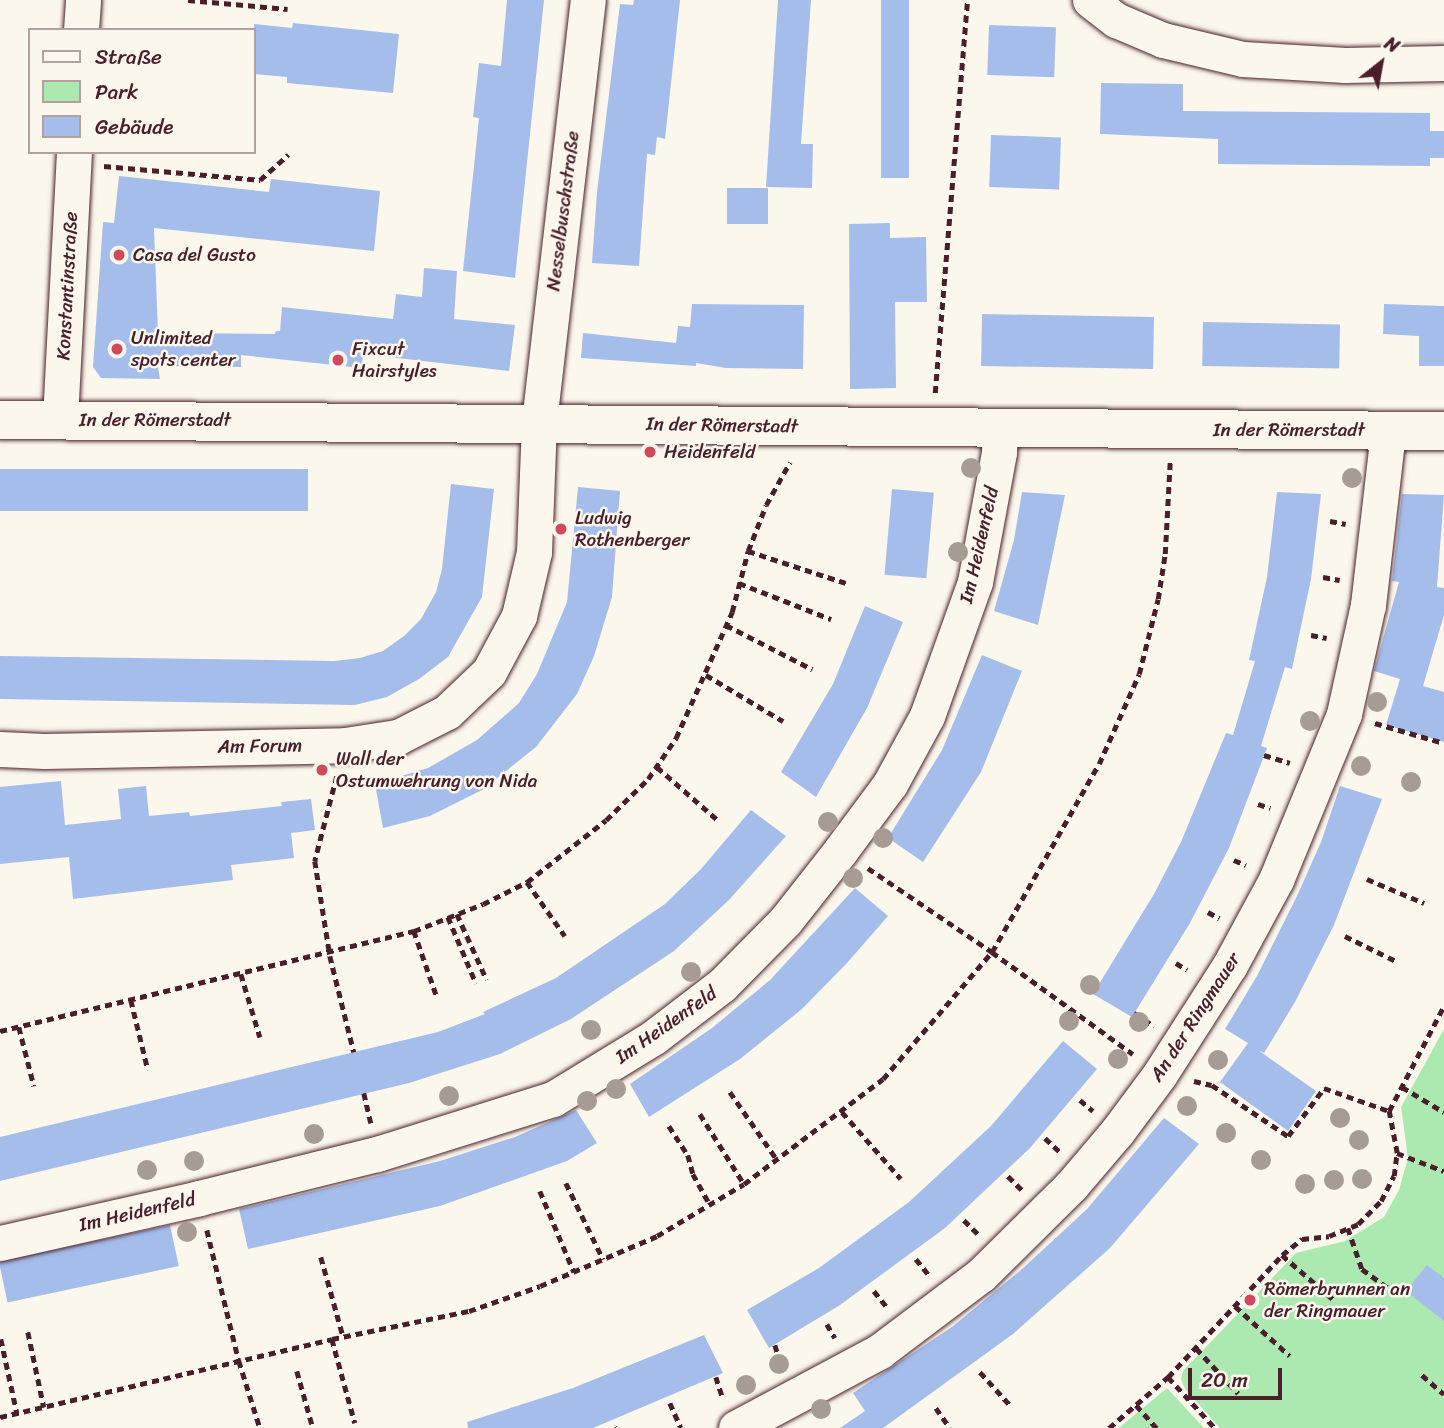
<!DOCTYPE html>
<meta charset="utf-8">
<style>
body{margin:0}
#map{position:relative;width:1444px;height:1428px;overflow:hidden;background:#fbf7ec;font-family:Sriracha,sans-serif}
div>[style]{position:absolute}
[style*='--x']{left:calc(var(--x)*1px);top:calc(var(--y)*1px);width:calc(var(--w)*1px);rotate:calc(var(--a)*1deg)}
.green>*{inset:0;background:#abe9b0}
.building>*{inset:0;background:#a5bdea;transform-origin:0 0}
.path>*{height:4.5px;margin-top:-2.25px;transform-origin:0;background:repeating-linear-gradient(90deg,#4a1f2b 0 7px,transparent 0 12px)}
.roads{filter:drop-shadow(0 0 2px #4a1f2b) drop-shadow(0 0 2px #4a1f2b)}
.minor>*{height:35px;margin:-17.5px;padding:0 17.5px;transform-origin:17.5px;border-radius:17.5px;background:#fbf7ec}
.tertiary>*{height:38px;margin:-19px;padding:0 19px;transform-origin:19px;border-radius:19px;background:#fbf7ec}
.trees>*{width:20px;height:20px;margin:-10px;border-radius:50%;background:#a79c94}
.dots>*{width:19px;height:19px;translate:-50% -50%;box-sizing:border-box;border:4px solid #fbf7ec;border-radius:50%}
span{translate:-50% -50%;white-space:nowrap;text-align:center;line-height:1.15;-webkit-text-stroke:5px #fbf7ec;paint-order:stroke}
.street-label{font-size:19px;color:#4a1f2b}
.poi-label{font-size:19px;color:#4a1f2b}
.left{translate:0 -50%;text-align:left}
.legend{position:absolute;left:28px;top:28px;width:228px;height:126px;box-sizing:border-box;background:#fbf7ec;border:2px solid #b4a19f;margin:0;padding:9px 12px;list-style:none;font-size:21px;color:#4a1f2b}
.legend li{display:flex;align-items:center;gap:14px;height:35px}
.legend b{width:35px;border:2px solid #b4a19f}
.north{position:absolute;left:1346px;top:28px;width:70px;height:70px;-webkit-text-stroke:5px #fbf7ec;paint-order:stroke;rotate:31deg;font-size:19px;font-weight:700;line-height:28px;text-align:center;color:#4a1f2b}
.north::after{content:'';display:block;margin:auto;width:24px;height:32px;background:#4a1f2b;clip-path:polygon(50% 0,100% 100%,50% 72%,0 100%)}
.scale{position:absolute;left:1188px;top:1368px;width:94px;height:32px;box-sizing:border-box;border:4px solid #4a1f2b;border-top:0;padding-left:9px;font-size:21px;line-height:24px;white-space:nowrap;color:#4a1f2b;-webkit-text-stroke:5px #fbf7ec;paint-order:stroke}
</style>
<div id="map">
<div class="green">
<i style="clip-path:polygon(1444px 1029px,1444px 1428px,1220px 1428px,1185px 1389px,1181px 1379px,1183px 1371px,1296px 1253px,1345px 1241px,1384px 1217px,1399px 1190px,1408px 1158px,1401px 1107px)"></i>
<i style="clip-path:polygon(1167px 1388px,1204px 1428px,1119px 1428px)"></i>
</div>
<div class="building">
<i style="clip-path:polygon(507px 0,544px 0,515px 278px,463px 271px,479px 118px,473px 117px,479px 63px,501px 66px)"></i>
<i style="clip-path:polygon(634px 0,680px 0,665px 139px,657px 137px,655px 155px,647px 154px,639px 266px,592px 263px,597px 192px,620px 4px,633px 5px)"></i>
<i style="clip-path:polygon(778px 0,811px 0,801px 144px,813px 144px,812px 188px,766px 187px)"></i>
<i style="left:881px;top:0;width:28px;height:178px"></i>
<i style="clip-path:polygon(293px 23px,399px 34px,393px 93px,287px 83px,287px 77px,254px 74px,254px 24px,292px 28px)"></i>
<i style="left:989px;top:25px;width:67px;height:50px;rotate:2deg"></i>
<i style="clip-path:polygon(1101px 83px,1183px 84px,1183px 111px,1430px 113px,1430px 131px,1444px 131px,1444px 158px,1430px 158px,1430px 166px,1218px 164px,1218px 139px,1100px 134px)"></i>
<i style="left:991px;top:135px;width:70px;height:52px;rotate:2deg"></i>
<i style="clip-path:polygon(119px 176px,269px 192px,271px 179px,380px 191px,374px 251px,154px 228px,158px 333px,275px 334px,276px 331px,280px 331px,282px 307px,393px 319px,396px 294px,422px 297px,424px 268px,457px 271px,454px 319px,515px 325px,509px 371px,363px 354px,362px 368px,241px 355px,241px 367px,158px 366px,160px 379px,101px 378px,93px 367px,103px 222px,114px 223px)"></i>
<i style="left:727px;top:188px;width:41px;height:36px"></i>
<i style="clip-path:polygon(890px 223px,890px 238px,926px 237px,927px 302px,895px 302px,896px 388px,850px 389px,849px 224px)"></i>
<i style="clip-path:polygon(692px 304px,804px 305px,803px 369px,726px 368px,696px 363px,696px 366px,581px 358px,583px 333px,676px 343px,678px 326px,690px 327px)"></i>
<i style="clip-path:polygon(1384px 304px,1444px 306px,1444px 366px,1419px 366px,1419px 336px,1383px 334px)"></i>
<i style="left:982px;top:314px;width:172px;height:52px;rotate:1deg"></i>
<i style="left:1203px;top:322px;width:137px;height:44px;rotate:1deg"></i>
<i style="left:0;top:469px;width:308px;height:42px"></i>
<i style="clip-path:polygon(451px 484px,494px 489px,482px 597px,448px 657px,419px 679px,387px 697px,355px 705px,0 699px,0 656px,334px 661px,360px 658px,383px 651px,404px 636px,421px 619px,436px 592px,442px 569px)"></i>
<i style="clip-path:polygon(578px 487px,620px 491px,612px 597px,594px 656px,577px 694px,536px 747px,482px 790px,430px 816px,383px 828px,375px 784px,428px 768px,477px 740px,519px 703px,537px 674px,567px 602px)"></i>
<i style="left:892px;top:489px;width:42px;height:86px;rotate:5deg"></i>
<i style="clip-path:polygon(1022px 492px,1065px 495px,1038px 625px,994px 611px,1014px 540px)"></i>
<i style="clip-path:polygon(1277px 492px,1321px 494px,1311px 579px,1292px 669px,1285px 667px,1261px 746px,1267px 748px,1229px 848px,1190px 923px,1132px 1017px,1093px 994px,1154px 894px,1181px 842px,1226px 733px,1233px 735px,1255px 661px,1249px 660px,1267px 577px)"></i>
<i style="clip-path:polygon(1402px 494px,1444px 495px,1437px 587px,1444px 588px,1444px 615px,1423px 686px,1444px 692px,1444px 742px,1386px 725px,1400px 679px,1374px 671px,1399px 582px,1392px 581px)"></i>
<i style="clip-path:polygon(865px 606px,903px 622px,867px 708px,816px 797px,781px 772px,833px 684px)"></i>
<i style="clip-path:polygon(982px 655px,1022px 671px,981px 772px,923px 862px,888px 838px,942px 750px)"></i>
<i style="clip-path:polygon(61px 781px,65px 825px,121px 819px,118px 789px,146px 786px,149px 816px,189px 812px,190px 816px,282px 806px,281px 802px,311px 799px,315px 830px,291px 833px,294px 858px,231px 865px,233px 880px,73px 899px,69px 857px,0 864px,0 787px)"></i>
<i style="clip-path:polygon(1340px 786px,1382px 799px,1334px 925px,1295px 1002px,1264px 1053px,1258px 1050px,1316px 1091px,1288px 1131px,1220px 1082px,1248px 1043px,1225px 1029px,1257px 976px,1297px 896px,1321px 842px)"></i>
<i style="clip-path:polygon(751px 810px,786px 836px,729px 900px,674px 951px,571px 1019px,500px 1054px,409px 1083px,0 1181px,0 1137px,438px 1032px,485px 1014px,483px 1012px,556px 978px,665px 904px,701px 869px)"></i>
<i style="clip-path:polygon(855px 888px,888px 916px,847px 963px,802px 1009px,740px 1059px,649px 1117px,630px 1084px,712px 1028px,770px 980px)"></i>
<i style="clip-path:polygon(1063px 1041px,1097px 1069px,1030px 1148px,945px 1228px,840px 1305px,769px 1348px,747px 1310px,819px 1268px,909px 1202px,991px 1126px)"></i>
<i style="clip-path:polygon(576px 1110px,597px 1143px,567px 1161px,440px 1206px,248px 1249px,239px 1209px,440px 1161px,515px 1137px)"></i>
<i style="clip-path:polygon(1164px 1118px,1199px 1144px,1110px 1248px,1013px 1334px,883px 1428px,840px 1428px,865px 1411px,853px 1393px,952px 1327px,1021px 1270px,1087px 1209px)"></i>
<i style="left:170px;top:1225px;width:42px;height:175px;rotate:78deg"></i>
<i style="clip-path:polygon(1427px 1265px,1444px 1278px,1444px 1321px,1406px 1291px)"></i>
<i style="clip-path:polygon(704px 1335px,723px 1373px,593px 1428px,468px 1428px,467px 1422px,573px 1388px)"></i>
</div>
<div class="path">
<i style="--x:188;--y:0;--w:100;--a:5.1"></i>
<i style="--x:104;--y:166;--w:157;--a:5.1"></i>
<i style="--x:260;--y:180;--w:38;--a:-42"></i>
<i style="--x:935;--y:393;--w:394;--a:-85.3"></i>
<i style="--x:1330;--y:521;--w:16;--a:11"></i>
<i style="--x:748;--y:551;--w:106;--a:18.1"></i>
<i style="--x:1323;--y:577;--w:17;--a:10"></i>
<i style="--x:739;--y:583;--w:99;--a:21.4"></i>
<i style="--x:726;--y:625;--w:97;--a:27.1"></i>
<i style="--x:1311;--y:635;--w:16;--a:11"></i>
<i style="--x:706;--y:675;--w:90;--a:30.9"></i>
<i style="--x:1375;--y:723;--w:72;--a:16.2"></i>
<i style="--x:1264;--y:755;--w:27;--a:17"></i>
<i style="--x:657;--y:767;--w:82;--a:41.1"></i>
<i style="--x:337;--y:776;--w:88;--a:104.5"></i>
<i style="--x:315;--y:861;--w:96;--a:81"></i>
<i style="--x:330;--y:956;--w:99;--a:76"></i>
<i style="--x:1258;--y:804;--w:13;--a:18"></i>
<i style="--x:1234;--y:860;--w:13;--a:23"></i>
<i style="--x:868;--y:868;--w:150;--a:34.1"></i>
<i style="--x:992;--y:952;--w:174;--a:35.9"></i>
<i style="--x:1367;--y:879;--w:62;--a:22.8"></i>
<i style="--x:527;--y:882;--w:66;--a:54.9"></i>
<i style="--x:1208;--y:912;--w:13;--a:29"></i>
<i style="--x:457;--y:914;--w:72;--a:65.6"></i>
<i style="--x:448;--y:917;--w:72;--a:67"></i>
<i style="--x:414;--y:931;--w:70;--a:70.8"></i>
<i style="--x:1345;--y:936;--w:59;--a:26.1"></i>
<i style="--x:1176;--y:963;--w:13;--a:32"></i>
<i style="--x:241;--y:974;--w:66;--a:73.2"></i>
<i style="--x:131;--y:1000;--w:72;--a:76.3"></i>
<i style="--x:1134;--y:1013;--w:24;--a:33"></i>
<i style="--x:19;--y:1027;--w:61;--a:75.7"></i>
<i style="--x:0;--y:1031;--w:426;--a:-13.6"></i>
<i style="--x:414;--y:931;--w:74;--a:-21.4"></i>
<i style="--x:483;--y:904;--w:49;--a:-26.6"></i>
<i style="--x:527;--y:882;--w:100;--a:-38.1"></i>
<i style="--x:606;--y:820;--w:59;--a:-44.3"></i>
<i style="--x:648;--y:779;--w:50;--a:-55.7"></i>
<i style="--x:676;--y:738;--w:138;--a:-66"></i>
<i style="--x:732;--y:612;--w:63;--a:-75.3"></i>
<i style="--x:748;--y:551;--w:49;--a:-68.6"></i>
<i style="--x:766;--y:505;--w:49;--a:-60.8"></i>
<i style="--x:1194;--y:1081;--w:18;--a:13"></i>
<i style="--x:1212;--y:1085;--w:92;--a:33.9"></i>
<i style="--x:1288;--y:1136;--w:60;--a:-53.1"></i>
<i style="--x:1324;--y:1088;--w:69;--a:19.5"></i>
<i style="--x:1402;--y:1087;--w:49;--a:30.8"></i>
<i style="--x:730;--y:1092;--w:84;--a:55.2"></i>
<i style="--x:364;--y:1093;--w:31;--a:77"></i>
<i style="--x:1080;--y:1100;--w:17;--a:40"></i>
<i style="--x:842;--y:1112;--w:89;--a:48.6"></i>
<i style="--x:700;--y:1114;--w:83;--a:57.8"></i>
<i style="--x:669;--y:1126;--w:35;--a:57"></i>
<i style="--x:688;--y:1155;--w:20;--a:75"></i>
<i style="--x:693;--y:1174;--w:35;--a:61"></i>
<i style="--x:1045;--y:1138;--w:21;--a:43"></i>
<i style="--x:1397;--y:1153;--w:50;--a:21"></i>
<i style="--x:1008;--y:1176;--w:20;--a:45"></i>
<i style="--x:566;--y:1183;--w:85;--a:64"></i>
<i style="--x:540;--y:1191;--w:88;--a:67.2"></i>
<i style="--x:964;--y:1220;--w:20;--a:45"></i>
<i style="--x:1348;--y:1228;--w:43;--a:71.1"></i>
<i style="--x:1362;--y:1269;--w:41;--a:36"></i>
<i style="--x:207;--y:1230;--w:135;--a:76.3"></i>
<i style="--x:239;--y:1361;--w:70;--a:72.6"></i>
<i style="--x:1282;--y:1255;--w:69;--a:40.9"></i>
<i style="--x:321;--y:1257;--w:82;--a:74.4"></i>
<i style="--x:916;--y:1259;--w:21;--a:51"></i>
<i style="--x:874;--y:1291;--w:21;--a:51"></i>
<i style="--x:1235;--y:1306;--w:74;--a:42.3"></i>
<i style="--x:827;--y:1324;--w:16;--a:60"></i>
<i style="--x:28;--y:1332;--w:77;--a:78"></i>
<i style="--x:1;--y:1339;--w:76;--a:77.8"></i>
<i style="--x:332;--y:1339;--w:87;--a:74.7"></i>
<i style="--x:775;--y:1345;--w:23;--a:72"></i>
<i style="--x:1196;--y:1348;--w:62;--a:47"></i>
<i style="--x:297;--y:1371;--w:59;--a:74.3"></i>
<i style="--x:980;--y:1372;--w:45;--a:47.7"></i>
<i style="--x:1422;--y:1375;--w:29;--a:41"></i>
<i style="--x:716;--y:1377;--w:23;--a:72"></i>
<i style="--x:1168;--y:1377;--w:69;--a:47.3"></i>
<i style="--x:670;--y:1403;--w:27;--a:66"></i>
<i style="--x:1136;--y:1405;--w:31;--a:48"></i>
<i style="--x:936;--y:1408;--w:24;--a:55"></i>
<i style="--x:0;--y:1417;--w:341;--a:-13.2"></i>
<i style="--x:332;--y:1339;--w:140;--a:-11.6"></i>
<i style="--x:469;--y:1311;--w:75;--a:-19.4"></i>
<i style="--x:540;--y:1286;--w:127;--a:-23.1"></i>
<i style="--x:657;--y:1236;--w:101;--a:-30.9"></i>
<i style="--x:744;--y:1184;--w:174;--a:-37.1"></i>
<i style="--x:883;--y:1079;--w:167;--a:-49.4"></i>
<i style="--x:992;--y:952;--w:216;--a:-60.4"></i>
<i style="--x:1099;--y:764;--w:98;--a:-66"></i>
<i style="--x:1139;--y:674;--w:77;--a:-75.8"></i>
<i style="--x:1158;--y:599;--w:46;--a:-81.2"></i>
<i style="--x:1165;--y:554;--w:92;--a:-86.9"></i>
<i style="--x:615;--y:1427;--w:1;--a:45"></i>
<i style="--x:1109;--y:1428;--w:78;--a:-40.8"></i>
<i style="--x:1168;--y:1377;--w:167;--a:-46.9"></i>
<i style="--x:1282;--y:1255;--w:26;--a:-39"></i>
<i style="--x:1302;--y:1239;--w:27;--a:-6"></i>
<i style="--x:1329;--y:1236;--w:31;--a:-22"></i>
<i style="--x:1358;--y:1224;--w:33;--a:-45"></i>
<i style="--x:1381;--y:1201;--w:28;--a:-63"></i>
<i style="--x:1394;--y:1176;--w:23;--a:-83"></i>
<i style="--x:1397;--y:1153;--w:43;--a:-100.8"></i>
<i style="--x:1389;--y:1111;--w:119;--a:-62.4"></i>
</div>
<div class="roads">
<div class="minor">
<i style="--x:1090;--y:0;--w:33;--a:38"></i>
<i style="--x:1116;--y:20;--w:51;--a:23.1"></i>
<i style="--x:1163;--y:40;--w:82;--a:13.4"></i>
<i style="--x:1243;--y:59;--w:102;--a:3.4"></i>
<i style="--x:1345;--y:65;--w:99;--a:-1.2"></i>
<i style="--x:81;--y:30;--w:30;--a:-86"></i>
<i style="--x:60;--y:419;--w:267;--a:-87"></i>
<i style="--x:0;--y:749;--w:44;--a:2.6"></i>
<i style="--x:44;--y:751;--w:301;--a:-1.1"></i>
<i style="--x:345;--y:745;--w:54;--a:-8.6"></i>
<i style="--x:398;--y:737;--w:55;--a:-27"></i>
<i style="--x:447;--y:712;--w:58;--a:-43.6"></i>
<i style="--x:489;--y:672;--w:64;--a:-61.8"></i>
<i style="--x:519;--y:616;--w:66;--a:-76.8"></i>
<i style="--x:534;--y:552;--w:130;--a:-87.8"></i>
<i style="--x:539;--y:422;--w:425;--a:-83.4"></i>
<i style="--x:0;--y:1243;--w:204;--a:-12.7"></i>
<i style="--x:199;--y:1198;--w:183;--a:-13.9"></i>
<i style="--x:377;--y:1154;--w:184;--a:-17.4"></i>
<i style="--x:553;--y:1099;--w:119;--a:-31.5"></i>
<i style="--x:654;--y:1037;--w:86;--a:-37.4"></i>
<i style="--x:722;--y:985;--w:91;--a:-45.4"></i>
<i style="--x:786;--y:920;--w:89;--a:-51.8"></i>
<i style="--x:841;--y:850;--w:82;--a:-53.4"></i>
<i style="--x:890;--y:784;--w:77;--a:-61.4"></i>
<i style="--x:927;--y:716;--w:142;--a:-70.3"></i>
<i style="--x:975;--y:582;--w:132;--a:-79.5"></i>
<i style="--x:999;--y:452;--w:23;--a:-88"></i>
<i style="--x:736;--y:1428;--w:163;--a:-28.1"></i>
<i style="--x:880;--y:1351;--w:126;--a:-37"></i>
<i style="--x:981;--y:1275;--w:127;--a:-44.7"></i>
<i style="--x:1071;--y:1186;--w:71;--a:-49.6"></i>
<i style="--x:1117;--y:1132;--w:72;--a:-53.4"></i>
<i style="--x:1160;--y:1074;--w:130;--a:-57.3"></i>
<i style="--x:1230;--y:965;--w:97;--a:-61.6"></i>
<i style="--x:1276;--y:880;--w:179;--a:-67.7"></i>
<i style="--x:1344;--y:714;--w:112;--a:-77.6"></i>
<i style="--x:1368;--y:605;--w:175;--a:-83.4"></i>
</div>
<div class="tertiary">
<i style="--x:0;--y:420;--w:1444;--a:0.44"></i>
</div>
</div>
<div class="trees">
<i style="left:971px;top:468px"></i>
<i style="left:1352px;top:478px"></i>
<i style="left:958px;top:552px"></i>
<i style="left:1377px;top:702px"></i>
<i style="left:1310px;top:721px"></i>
<i style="left:1361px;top:766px"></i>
<i style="left:1411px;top:782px"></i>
<i style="left:828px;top:822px"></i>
<i style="left:883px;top:838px"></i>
<i style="left:853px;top:878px"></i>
<i style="left:691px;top:972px"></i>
<i style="left:1090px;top:985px"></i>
<i style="left:1069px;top:1021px"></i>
<i style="left:1139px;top:1022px"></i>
<i style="left:591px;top:1030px"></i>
<i style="left:1118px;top:1059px"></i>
<i style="left:1218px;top:1060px"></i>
<i style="left:616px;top:1089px"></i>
<i style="left:449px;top:1096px"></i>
<i style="left:587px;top:1101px"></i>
<i style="left:1187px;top:1106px"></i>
<i style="left:1340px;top:1118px"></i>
<i style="left:1226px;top:1133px"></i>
<i style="left:314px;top:1134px"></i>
<i style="left:1359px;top:1140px"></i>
<i style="left:1261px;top:1160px"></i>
<i style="left:194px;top:1161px"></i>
<i style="left:147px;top:1170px"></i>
<i style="left:1362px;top:1179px"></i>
<i style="left:1334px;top:1180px"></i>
<i style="left:1305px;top:1184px"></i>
<i style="left:187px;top:1232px"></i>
<i style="left:779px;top:1364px"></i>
<i style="left:746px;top:1385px"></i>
<i style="left:821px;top:1409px"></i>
</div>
<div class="dots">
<i style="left:119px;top:255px;background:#d1495b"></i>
<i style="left:117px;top:349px;background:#d1495b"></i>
<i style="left:338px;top:360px;background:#d1495b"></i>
<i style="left:650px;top:452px;background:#d1495b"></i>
<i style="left:561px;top:529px;background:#d1495b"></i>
<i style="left:322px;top:770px;background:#d1495b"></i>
<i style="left:1250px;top:1300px;background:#d1495b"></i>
</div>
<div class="street-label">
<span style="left:563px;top:211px;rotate:-83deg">Nesselbuschstraße</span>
<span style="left:67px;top:286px;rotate:-87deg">Konstantinstraße</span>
<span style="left:155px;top:420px">In der Römerstadt</span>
<span style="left:722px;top:425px;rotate:1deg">In der Römerstadt</span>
<span style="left:1289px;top:430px">In der Römerstadt</span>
<span style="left:979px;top:545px;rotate:-77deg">Im Heidenfeld</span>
<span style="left:260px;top:746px;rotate:-1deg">Am Forum</span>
<span style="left:1195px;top:1017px;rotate:-57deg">An der Ringmauer</span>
<span style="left:666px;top:1025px;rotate:-35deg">Im Heidenfeld</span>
<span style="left:137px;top:1212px;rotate:-13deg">Im Heidenfeld</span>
</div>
<div class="poi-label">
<span class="left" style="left:133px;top:255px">Casa del Gusto</span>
<span class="left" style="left:131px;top:349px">Unlimited<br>spots center</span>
<span class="left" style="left:352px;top:360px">Fixcut<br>Hairstyles</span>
<span class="left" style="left:664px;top:452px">Heidenfeld</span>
<span class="left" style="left:575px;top:529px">Ludwig<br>Rothenberger</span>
<span class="left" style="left:336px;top:770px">Wall der<br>Ostumwehrung von Nida</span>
<span class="left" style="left:1264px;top:1300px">Römerbrunnen an<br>der Ringmauer</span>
</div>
<ul class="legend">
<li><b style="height:9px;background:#fbf7ec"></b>Straße</li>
<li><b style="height:19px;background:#abe9b0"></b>Park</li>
<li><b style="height:19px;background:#a5bdea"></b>Gebäude</li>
</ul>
<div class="north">N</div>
<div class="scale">20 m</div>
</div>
